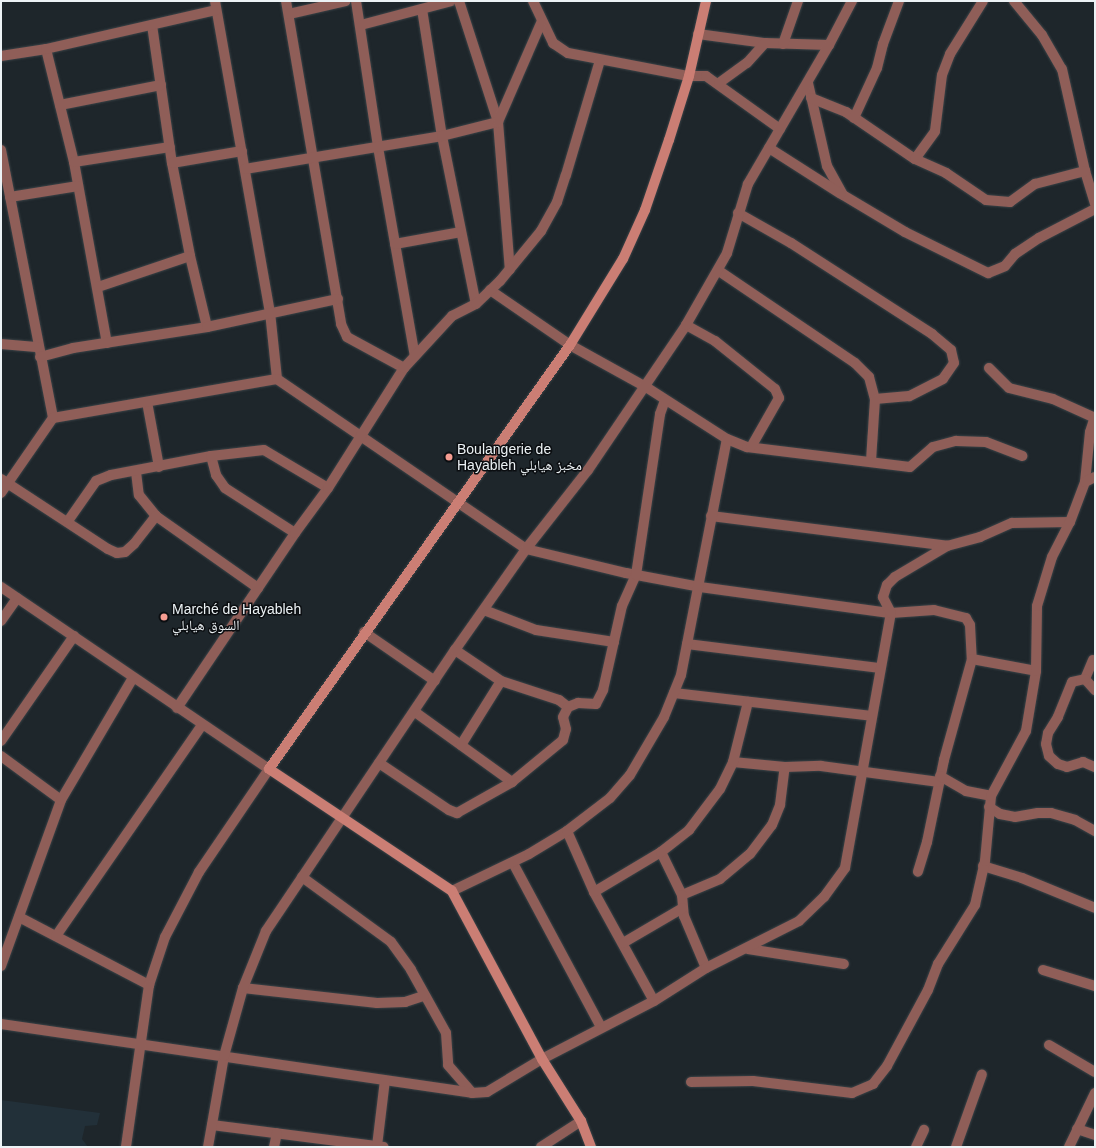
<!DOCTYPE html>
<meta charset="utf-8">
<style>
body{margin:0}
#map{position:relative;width:1096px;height:1148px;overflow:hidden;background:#1e262b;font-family:Arial,"Noto Naskh Arabic",sans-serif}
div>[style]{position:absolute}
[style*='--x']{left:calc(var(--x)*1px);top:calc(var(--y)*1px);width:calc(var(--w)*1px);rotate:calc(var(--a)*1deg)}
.built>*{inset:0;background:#223039}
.roads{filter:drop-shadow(0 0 1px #3b4347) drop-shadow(0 0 1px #3b4347)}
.minor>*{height:10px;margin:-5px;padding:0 5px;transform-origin:5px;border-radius:5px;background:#8f5e58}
.tertiary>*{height:10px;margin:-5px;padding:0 5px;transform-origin:5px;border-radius:5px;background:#8f5e58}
.secondary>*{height:10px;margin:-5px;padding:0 5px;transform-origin:5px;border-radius:5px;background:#cb7e74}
.dots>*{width:11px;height:11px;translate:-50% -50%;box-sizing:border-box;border:2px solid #0b0e11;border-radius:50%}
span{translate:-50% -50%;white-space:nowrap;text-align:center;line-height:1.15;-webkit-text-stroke:3px #0b0e11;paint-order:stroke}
.poi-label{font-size:14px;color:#ecf2f5}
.left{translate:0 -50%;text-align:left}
.frame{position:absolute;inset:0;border:2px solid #ecf2f5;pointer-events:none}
</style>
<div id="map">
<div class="built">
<i style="clip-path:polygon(1px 1100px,100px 1113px,97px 1125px,85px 1126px,82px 1139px,88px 1147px,1px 1147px)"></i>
</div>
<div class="roads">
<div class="minor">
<i style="--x:215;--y:1;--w:316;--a:80"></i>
<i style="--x:270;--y:312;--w:67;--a:84"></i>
<i style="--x:286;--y:1;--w:328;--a:80.3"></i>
<i style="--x:341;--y:324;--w:14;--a:65"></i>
<i style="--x:347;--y:337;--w:65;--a:28.5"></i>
<i style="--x:356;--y:1;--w:148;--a:81.4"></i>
<i style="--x:378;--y:147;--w:212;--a:80"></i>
<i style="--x:459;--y:1;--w:127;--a:72.1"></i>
<i style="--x:498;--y:122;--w:148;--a:85.4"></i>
<i style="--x:533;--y:1;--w:47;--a:64.5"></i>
<i style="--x:553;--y:43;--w:18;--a:34"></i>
<i style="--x:568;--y:53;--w:123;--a:10.8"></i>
<i style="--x:689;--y:76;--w:17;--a:0"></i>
<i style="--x:706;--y:76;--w:91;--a:35.6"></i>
<i style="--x:1014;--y:1;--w:44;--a:50.5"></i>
<i style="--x:1042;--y:35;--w:39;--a:60"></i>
<i style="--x:1062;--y:69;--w:105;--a:77.3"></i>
<i style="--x:1085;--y:171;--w:34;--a:73"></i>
<i style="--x:422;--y:9;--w:129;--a:81.1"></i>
<i style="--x:442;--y:136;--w:171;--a:78.6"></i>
<i style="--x:289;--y:14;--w:58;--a:-12.8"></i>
<i style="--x:152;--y:25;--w:139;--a:81.8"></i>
<i style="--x:172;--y:163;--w:95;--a:79"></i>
<i style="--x:190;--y:256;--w:73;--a:76.5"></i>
<i style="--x:361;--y:25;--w:93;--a:-14.9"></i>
<i style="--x:698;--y:34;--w:68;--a:7.7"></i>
<i style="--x:765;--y:43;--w:64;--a:1.8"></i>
<i style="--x:829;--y:45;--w:50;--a:-62.4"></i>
<i style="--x:783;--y:44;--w:46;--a:-70.8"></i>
<i style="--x:46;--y:49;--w:116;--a:76.1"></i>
<i style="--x:74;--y:162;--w:184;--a:79.7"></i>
<i style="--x:1;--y:56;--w:46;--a:-8.8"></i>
<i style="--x:46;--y:49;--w:174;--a:-12.9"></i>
<i style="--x:719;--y:83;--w:34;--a:-36"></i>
<i style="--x:747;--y:63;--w:27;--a:-48"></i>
<i style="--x:808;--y:83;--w:85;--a:77.1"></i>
<i style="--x:827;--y:166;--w:33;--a:61"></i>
<i style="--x:843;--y:195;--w:72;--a:30.8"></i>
<i style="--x:905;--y:232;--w:93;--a:26.3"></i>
<i style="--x:988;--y:273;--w:18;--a:-22"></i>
<i style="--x:1005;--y:266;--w:16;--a:-50"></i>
<i style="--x:1015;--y:254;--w:29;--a:-34"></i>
<i style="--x:1039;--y:238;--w:63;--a:-27.4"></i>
<i style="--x:811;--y:98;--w:38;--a:22"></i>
<i style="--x:846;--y:112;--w:83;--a:34.3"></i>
<i style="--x:915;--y:159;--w:34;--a:24"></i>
<i style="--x:946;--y:173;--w:48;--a:34"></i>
<i style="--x:986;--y:200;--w:24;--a:5"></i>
<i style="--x:1010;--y:202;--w:31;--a:-36"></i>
<i style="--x:1035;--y:184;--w:52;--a:-14.6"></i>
<i style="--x:60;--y:105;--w:103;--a:-11.2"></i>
<i style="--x:854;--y:118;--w:55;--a:-65.3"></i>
<i style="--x:877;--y:68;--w:25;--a:-76"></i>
<i style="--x:883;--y:44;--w:46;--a:-69.6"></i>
<i style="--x:769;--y:148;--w:85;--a:32.6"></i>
<i style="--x:1;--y:150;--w:273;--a:79"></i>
<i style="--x:915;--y:159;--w:34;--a:-54"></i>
<i style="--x:935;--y:131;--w:56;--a:-82.9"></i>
<i style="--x:942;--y:75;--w:22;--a:-69"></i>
<i style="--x:950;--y:54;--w:62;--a:-58.1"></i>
<i style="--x:74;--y:162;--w:97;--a:-8.9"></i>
<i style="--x:172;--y:163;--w:71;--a:-9.7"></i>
<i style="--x:245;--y:169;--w:200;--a:-9.5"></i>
<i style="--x:442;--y:136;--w:58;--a:-14"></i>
<i style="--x:498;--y:122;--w:108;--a:-66.5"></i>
<i style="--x:10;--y:197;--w:69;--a:-9.2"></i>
<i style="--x:738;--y:213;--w:61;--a:29.5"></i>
<i style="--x:791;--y:243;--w:168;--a:32.8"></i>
<i style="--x:932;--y:334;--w:25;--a:40"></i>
<i style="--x:951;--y:350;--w:13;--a:77"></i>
<i style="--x:954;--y:363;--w:19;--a:125"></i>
<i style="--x:943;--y:379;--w:38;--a:153"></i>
<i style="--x:909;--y:396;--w:34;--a:175"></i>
<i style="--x:395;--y:244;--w:67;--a:-10.3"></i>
<i style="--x:719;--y:271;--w:164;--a:34.1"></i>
<i style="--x:855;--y:363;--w:20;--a:45"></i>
<i style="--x:869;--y:377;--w:23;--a:75"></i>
<i style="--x:875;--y:399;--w:62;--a:93.7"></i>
<i style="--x:98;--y:287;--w:97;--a:-18.6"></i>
<i style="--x:490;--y:290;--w:97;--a:34.5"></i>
<i style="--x:570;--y:345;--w:87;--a:28.9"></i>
<i style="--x:646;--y:387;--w:96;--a:32.7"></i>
<i style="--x:727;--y:439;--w:22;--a:22"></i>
<i style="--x:747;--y:447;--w:164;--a:7"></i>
<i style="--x:910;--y:467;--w:30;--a:-41"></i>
<i style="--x:933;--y:447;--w:24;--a:-15"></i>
<i style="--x:956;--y:441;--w:30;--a:2"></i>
<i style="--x:986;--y:442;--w:39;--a:21"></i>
<i style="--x:686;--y:325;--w:33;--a:29"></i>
<i style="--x:715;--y:341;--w:77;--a:38.7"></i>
<i style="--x:775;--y:389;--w:10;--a:66"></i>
<i style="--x:779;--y:398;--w:56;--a:119.7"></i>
<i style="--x:1;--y:344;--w:38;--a:5"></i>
<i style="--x:40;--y:357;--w:34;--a:-15"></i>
<i style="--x:73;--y:348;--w:136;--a:-8.9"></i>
<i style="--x:207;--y:327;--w:134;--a:-12.1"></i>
<i style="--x:989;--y:368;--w:28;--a:45"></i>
<i style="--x:1009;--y:388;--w:45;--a:14"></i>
<i style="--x:1053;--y:399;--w:46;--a:24.3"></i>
<i style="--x:147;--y:402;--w:66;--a:79.5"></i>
<i style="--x:211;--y:456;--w:20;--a:75"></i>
<i style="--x:216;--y:475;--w:16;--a:55"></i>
<i style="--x:225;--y:488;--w:83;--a:32.7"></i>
<i style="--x:136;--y:472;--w:23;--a:83"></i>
<i style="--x:139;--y:495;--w:27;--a:51"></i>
<i style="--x:156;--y:516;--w:125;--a:35.2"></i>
<i style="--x:1;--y:479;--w:128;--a:33.2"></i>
<i style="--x:108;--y:549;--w:10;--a:24"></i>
<i style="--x:117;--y:553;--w:8;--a:-7"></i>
<i style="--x:125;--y:552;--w:12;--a:-42"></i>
<i style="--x:134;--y:544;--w:36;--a:-52"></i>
<i style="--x:1085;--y:482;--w:50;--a:-84.3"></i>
<i style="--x:1090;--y:432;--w:16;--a:-72"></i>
<i style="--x:1;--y:493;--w:91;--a:-55.3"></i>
<i style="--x:53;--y:418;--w:227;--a:-9.9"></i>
<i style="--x:277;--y:379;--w:301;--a:34.3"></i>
<i style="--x:526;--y:549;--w:103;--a:13.5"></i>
<i style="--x:626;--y:573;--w:75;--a:10.7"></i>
<i style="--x:700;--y:587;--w:193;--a:7.8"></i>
<i style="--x:891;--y:613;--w:43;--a:-4"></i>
<i style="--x:934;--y:610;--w:33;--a:14"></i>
<i style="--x:966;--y:618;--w:8;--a:60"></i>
<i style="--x:970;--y:625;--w:34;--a:87"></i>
<i style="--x:972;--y:659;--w:105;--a:105.5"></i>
<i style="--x:944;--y:760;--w:84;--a:101.7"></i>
<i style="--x:927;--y:842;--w:31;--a:107"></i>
<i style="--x:711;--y:516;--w:238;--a:7.2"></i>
<i style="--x:947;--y:546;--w:34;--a:-15"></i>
<i style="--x:980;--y:537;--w:35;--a:-24"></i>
<i style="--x:1012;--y:523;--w:58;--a:-1"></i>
<i style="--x:1070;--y:522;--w:43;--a:-69.4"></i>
<i style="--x:1085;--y:482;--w:11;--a:-27"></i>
<i style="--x:68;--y:521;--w:49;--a:-55"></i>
<i style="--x:96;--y:481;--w:16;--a:-22"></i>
<i style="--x:111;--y:475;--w:102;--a:-10.8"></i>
<i style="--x:211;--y:456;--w:53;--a:-6.5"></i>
<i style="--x:264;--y:450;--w:74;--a:30.7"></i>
<i style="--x:484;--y:610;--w:56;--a:21"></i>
<i style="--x:536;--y:630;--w:79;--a:8.7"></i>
<i style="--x:1;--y:621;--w:28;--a:-55"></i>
<i style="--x:364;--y:632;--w:86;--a:34.6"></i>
<i style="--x:687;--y:644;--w:195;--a:7.1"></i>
<i style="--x:455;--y:650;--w:55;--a:34"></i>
<i style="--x:501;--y:681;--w:61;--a:18.1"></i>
<i style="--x:559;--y:700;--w:11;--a:38"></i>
<i style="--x:972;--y:659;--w:65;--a:10.6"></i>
<i style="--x:1093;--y:660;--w:21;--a:113"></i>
<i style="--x:1085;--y:679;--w:15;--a:48"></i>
<i style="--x:1085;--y:679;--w:13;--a:167"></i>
<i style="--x:1072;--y:682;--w:38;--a:112"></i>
<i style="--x:1058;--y:717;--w:19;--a:122"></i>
<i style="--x:1048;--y:733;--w:11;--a:100"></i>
<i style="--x:1046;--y:744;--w:12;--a:76"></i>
<i style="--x:1049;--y:756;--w:12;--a:42"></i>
<i style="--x:1058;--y:764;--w:9;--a:18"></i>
<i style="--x:1067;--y:767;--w:17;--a:-17"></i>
<i style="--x:1083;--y:762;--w:13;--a:23"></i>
<i style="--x:674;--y:693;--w:199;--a:6.6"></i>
<i style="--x:177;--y:708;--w:211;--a:-56"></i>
<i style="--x:295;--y:533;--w:56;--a:-53.7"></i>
<i style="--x:328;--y:488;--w:142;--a:-57.7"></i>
<i style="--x:404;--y:368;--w:71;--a:-47.3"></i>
<i style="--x:452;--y:316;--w:27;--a:-27"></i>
<i style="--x:476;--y:304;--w:33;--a:-44"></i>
<i style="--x:500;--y:281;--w:65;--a:-50.6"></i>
<i style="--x:541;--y:231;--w:33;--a:-61"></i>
<i style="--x:557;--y:202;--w:28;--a:-72"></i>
<i style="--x:566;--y:175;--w:120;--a:-73.5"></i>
<i style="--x:415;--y:712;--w:120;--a:35.8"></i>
<i style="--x:1;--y:741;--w:128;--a:-55.2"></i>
<i style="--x:461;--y:745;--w:75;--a:-58"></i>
<i style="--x:1;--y:756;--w:74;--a:36.3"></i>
<i style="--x:733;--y:762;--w:52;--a:5.5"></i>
<i style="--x:785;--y:767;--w:36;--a:-2"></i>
<i style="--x:821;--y:766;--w:119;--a:7.7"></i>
<i style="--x:379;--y:763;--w:84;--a:33.9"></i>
<i style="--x:449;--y:810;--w:9;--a:21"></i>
<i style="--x:457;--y:813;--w:63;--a:-29.4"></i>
<i style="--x:512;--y:782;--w:66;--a:-39.5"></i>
<i style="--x:563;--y:740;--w:11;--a:-75"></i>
<i style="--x:566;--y:729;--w:12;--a:-104"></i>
<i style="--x:563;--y:717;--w:11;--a:-63"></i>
<i style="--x:568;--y:707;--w:11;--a:-22"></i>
<i style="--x:578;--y:703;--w:18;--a:3"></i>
<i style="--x:596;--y:704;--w:16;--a:-63"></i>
<i style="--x:603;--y:690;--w:86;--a:-77.3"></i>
<i style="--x:622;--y:606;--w:34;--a:-66"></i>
<i style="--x:636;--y:575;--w:163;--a:-81.5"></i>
<i style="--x:660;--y:414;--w:15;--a:-70"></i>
<i style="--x:940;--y:776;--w:30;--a:30"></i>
<i style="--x:966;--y:791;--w:25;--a:11"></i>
<i style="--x:989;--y:807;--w:13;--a:32"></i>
<i style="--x:1000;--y:814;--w:15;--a:11"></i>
<i style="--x:1015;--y:817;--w:23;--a:-10"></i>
<i style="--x:1038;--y:813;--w:13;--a:0"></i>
<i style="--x:1051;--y:813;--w:25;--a:16"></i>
<i style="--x:1075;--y:820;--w:23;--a:29"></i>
<i style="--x:567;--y:831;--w:67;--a:66.1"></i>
<i style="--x:594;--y:892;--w:124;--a:61.2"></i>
<i style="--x:661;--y:852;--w:48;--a:64"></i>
<i style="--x:682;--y:895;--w:41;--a:-22.8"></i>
<i style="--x:720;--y:879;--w:39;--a:-40"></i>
<i style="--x:750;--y:854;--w:36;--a:-53"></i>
<i style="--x:772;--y:825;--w:22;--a:-68"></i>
<i style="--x:780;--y:805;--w:38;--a:-83"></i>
<i style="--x:513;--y:863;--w:186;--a:61.8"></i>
<i style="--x:983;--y:866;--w:41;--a:17.1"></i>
<i style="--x:1022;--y:878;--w:79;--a:22.3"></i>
<i style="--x:302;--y:877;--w:110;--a:36.1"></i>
<i style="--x:391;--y:942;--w:34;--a:54"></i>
<i style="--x:411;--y:970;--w:72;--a:60.9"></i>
<i style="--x:446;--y:1033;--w:32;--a:86"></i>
<i style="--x:448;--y:1065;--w:37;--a:49"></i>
<i style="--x:452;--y:891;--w:85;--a:-25.7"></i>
<i style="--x:529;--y:854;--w:44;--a:-31.2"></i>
<i style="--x:567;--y:831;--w:54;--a:-37.5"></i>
<i style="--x:610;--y:798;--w:30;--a:-49"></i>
<i style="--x:630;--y:775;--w:67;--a:-59.6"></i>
<i style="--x:664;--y:717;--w:45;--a:-68"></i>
<i style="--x:681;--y:675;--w:240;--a:-79"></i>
<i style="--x:594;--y:892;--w:78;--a:-30.8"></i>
<i style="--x:661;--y:852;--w:36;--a:-38"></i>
<i style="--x:689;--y:830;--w:51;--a:-52.9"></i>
<i style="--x:720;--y:789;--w:30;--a:-64"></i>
<i style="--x:733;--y:762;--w:62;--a:-76"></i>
<i style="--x:682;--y:895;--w:21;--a:85"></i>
<i style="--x:684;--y:916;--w:56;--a:67.1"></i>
<i style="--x:19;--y:917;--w:147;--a:27.6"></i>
<i style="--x:56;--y:936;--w:257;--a:-55.3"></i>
<i style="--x:623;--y:943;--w:69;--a:-30.3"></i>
<i style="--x:748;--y:949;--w:97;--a:8.9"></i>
<i style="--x:1;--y:966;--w:177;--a:-70.1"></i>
<i style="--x:61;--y:800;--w:142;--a:-59.5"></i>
<i style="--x:1043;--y:970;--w:54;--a:17.1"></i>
<i style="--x:243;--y:988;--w:135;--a:6.4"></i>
<i style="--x:377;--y:1003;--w:28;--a:-2"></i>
<i style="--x:405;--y:1002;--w:20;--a:-18"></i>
<i style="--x:1;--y:1024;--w:476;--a:8.3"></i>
<i style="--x:472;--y:1093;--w:15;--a:-4"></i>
<i style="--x:487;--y:1092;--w:64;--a:-31"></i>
<i style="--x:542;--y:1059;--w:126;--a:-27.4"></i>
<i style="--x:654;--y:1001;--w:62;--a:-32.4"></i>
<i style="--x:706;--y:968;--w:104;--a:-26.8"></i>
<i style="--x:799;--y:921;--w:35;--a:-44"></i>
<i style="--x:824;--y:897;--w:36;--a:-54"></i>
<i style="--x:845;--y:868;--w:259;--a:-79.8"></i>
<i style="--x:891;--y:613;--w:18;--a:-117"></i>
<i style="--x:883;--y:597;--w:13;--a:-72"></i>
<i style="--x:887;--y:585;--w:11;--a:-45"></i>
<i style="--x:895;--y:577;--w:61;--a:-30.8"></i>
<i style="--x:1049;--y:1045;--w:53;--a:30.4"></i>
<i style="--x:691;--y:1082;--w:62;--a:-0.9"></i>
<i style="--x:753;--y:1081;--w:100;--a:6.9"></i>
<i style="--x:852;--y:1093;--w:23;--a:-23"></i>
<i style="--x:873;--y:1084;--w:23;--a:-52"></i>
<i style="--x:887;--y:1066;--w:86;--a:-61.7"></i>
<i style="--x:928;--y:990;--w:28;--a:-69"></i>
<i style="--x:938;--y:964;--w:70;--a:-57.9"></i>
<i style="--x:975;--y:905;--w:45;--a:-77.2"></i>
<i style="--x:985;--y:861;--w:65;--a:-84.7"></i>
<i style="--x:991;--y:796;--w:74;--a:-61.7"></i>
<i style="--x:1026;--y:731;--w:61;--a:-80.5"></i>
<i style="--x:1036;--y:671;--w:65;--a:-89.1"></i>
<i style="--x:1037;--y:606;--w:51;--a:-73"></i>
<i style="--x:1052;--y:557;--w:39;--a:-63"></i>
<i style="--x:212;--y:1125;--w:173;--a:7.3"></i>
<i style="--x:1077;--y:1129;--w:19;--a:18"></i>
<i style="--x:377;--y:1146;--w:66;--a:-83.1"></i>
<i style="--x:208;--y:1147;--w:92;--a:-80"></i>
<i style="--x:224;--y:1056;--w:71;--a:-74.4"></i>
<i style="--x:243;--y:988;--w:61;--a:-68"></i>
<i style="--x:266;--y:931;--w:339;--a:-56.1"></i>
<i style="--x:455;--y:650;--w:123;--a:-54.9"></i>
<i style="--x:526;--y:549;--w:100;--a:-51.9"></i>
<i style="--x:588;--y:470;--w:175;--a:-55.9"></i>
<i style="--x:686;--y:325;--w:83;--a:-60.3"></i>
<i style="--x:727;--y:253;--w:72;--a:-73.1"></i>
<i style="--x:748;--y:184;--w:161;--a:-59.8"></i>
<i style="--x:274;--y:1147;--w:14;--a:-78"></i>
<i style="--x:541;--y:1147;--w:48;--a:-33"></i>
<i style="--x:916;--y:1147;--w:19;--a:-65"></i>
<i style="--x:956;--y:1147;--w:77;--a:-70.4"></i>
</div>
<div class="tertiary">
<i style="--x:1;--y:587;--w:324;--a:34.2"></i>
<i style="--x:269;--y:769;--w:125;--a:124.2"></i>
<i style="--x:199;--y:872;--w:73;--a:117.6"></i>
<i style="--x:165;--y:937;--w:51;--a:108.4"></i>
<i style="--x:149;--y:985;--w:164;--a:98.1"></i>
<i style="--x:1069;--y:1147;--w:60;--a:-64.3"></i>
</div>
<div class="secondary">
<i style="--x:591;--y:1147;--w:28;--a:-111"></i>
<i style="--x:581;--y:1121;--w:73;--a:-122.2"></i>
<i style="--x:542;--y:1059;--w:191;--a:-118.2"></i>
<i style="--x:452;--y:891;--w:220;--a:-146.3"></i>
<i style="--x:269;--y:769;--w:520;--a:-54.63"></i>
<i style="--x:570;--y:345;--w:101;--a:-58.4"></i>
<i style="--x:623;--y:259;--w:54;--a:-65.8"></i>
<i style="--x:645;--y:210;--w:74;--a:-71.1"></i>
<i style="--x:669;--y:140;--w:67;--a:-72.6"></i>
<i style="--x:689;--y:76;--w:77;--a:-77.2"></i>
</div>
</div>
<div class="dots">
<i style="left:449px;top:457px;background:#f59c91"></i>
<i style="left:164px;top:617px;background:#f59c91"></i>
</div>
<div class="poi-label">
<span class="left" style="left:457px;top:457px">Boulangerie de<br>Hayableh مخبز هيابلي</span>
<span class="left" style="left:172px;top:617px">Marché de Hayableh<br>السوق هيابلي</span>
</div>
<div class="frame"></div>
</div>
